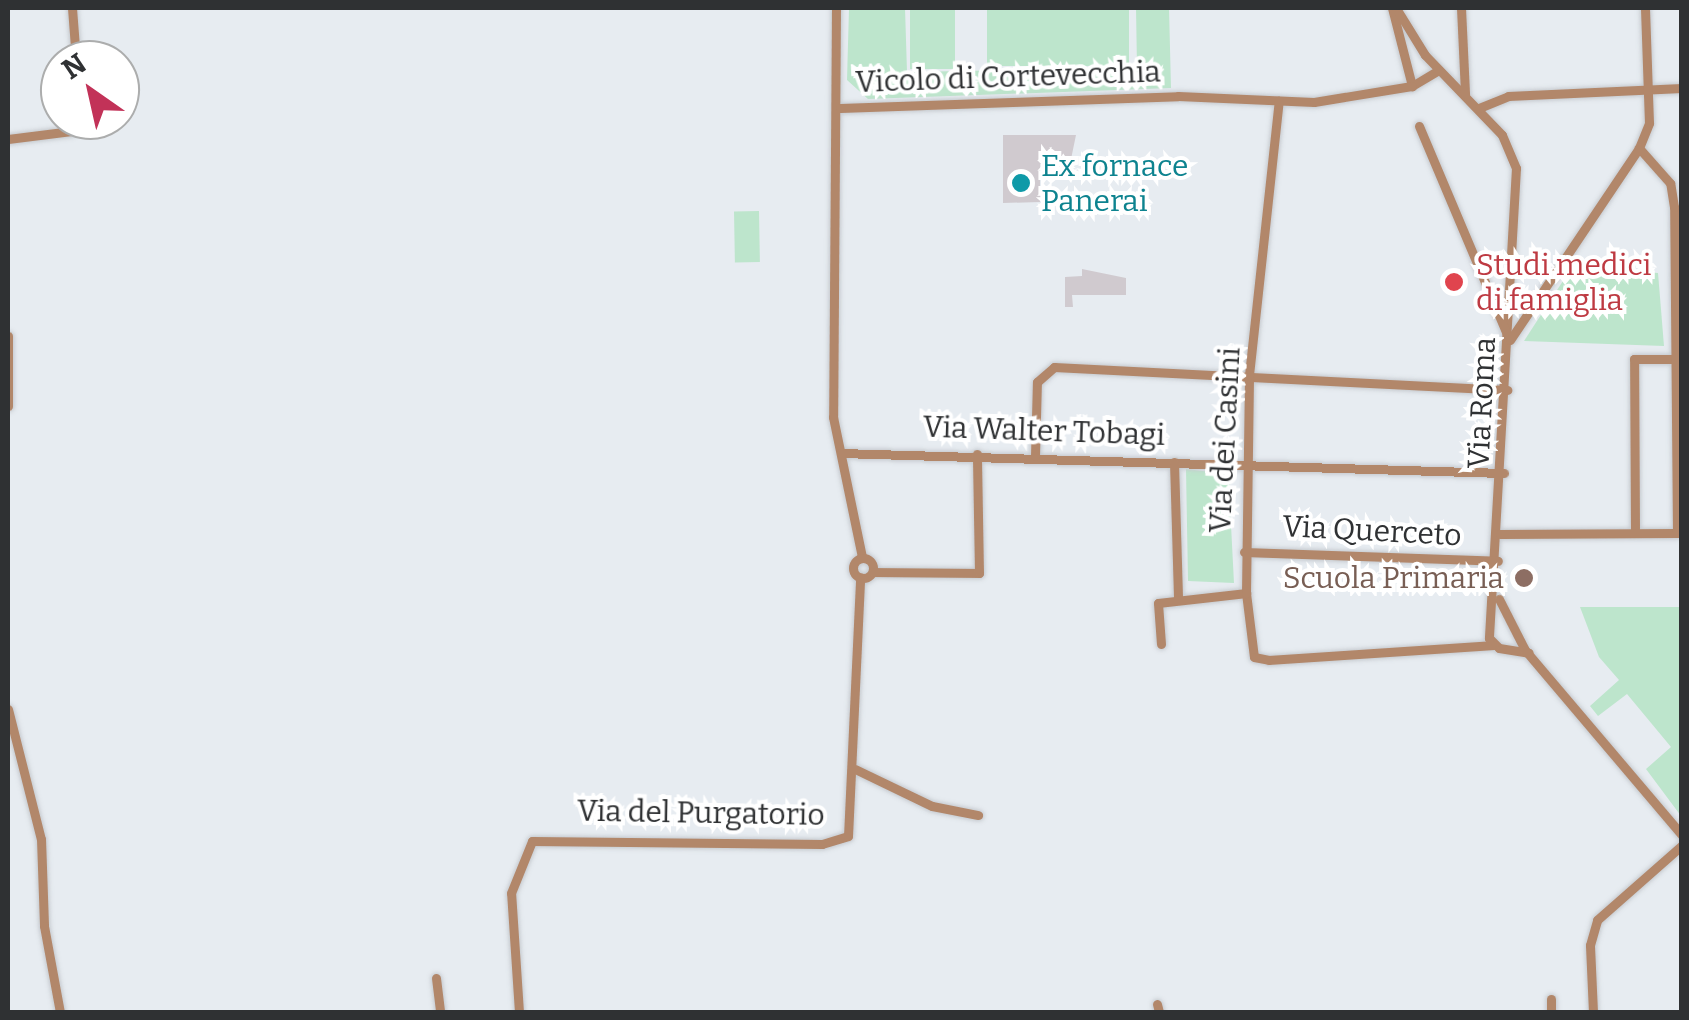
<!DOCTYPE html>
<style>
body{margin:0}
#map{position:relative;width:1689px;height:1020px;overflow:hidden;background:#e7ecf1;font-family:Bitter,serif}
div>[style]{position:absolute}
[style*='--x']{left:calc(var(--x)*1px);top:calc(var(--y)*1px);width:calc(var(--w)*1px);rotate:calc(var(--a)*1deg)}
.green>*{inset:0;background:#bde5cc;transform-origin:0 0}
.building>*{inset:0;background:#d0cacf}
.roads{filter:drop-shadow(0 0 2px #c6cacf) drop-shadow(0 0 2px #c6cacf)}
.minor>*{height:9px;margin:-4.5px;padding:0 4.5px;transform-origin:4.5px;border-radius:4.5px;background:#b2876a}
.minor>.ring{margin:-4.5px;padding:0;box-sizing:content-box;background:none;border:9px solid #b2876a;border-radius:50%}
.dots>*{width:28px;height:28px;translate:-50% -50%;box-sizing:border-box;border:5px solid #fff;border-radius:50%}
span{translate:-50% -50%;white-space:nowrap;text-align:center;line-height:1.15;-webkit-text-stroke:8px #fff;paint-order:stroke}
.street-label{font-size:30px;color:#2f3133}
.culture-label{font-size:30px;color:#0d838f}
.left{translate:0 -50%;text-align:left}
.health-label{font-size:30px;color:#be3a42}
.education-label{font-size:30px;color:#785e54}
.right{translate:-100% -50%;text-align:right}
.frame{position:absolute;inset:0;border:10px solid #2f3133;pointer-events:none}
.north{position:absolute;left:40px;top:40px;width:100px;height:100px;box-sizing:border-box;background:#fff;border:2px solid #acadad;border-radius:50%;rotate:326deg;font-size:28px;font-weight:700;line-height:40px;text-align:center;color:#2f3133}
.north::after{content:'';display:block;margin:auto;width:35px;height:45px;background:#c23258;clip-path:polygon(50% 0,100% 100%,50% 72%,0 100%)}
</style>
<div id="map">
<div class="green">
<i style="clip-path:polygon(849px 8px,905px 8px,907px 72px,1137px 68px,1136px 8px,1169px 8px,1171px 88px,868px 99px,847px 80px)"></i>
<i style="left:910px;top:8px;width:45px;height:61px"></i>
<i style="left:987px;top:8px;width:142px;height:58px"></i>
<i style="left:759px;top:211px;width:51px;height:25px;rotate:89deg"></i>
<i style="clip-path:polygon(1572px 267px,1658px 273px,1664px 346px,1524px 341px)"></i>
<i style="clip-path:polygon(1186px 469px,1236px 475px,1229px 486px,1234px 583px,1188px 581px)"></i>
<i style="clip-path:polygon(1580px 607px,1681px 607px,1681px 816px,1646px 769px,1671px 747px,1627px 694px,1598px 716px,1590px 706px,1619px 680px,1599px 657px)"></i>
</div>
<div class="building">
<i style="clip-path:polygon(1003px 135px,1076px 135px,1070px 164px,1040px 164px,1040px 202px,1003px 203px)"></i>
<i style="clip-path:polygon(1082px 269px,1126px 278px,1126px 295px,1072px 295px,1073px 307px,1065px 307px,1065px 277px,1082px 276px)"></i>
</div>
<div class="roads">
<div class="minor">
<i style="--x:72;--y:8;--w:52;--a:85.6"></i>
<i style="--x:836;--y:8;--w:409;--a:90.4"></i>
<i style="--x:833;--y:417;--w:143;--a:78.3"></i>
<i style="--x:1392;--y:8;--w:81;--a:75.6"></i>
<i style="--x:1412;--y:86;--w:31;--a:-31"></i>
<i style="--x:1396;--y:8;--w:55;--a:58.3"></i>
<i style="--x:1425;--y:55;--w:111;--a:46.1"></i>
<i style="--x:1502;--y:135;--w:36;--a:67"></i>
<i style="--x:1516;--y:168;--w:471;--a:93.3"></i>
<i style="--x:1489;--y:638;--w:14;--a:45"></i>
<i style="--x:1499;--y:648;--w:30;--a:9"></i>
<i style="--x:1461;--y:8;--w:86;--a:87.3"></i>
<i style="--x:840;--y:108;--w:338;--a:-2"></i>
<i style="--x:1178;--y:96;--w:136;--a:2.5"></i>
<i style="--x:1314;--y:102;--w:99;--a:-9.3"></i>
<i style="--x:1479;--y:108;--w:31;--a:-22"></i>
<i style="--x:1508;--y:96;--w:174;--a:-2.6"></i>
<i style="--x:1419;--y:126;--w:229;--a:67.1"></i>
<i style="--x:8;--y:139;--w:64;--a:-7.2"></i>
<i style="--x:71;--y:131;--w:14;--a:-54"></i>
<i style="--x:8;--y:336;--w:70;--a:90"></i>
<i style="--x:1510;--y:340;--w:231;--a:-56.1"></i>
<i style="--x:1639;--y:148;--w:27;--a:-68"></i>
<i style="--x:1649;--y:123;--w:115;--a:-92"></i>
<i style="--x:841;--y:453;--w:663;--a:1.73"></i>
<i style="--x:1035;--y:456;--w:74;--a:-88.5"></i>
<i style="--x:1037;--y:382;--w:23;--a:-41"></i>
<i style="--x:1054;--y:367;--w:454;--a:2.9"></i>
<i style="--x:1174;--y:462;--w:136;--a:88.3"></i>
<i style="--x:1635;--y:532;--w:173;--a:-90.3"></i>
<i style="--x:1634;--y:359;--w:44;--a:0"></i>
<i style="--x:1500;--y:534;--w:177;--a:-0.3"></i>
<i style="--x:1677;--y:533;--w:326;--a:-90.5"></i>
<i style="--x:1674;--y:207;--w:24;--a:-99"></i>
<i style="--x:1670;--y:183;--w:47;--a:-131.5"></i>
<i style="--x:1244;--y:552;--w:254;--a:2"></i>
<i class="ring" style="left:853px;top:558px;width:11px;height:11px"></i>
<i style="--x:873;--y:572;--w:106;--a:0.5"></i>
<i style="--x:979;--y:573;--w:119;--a:-91"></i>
<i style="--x:1246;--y:593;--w:64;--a:82.9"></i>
<i style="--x:1254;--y:657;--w:15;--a:11"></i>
<i style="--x:1269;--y:660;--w:225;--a:-3.8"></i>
<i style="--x:1499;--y:599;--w:57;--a:63"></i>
<i style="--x:1525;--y:650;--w:243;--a:49.7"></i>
<i style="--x:1161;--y:644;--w:41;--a:-94.2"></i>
<i style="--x:1158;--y:603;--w:89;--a:-6.5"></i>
<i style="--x:1246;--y:593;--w:218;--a:-89.2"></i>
<i style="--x:1249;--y:375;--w:276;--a:-83.8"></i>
<i style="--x:8;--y:709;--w:134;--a:75.8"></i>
<i style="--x:41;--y:839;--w:87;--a:88"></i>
<i style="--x:44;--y:926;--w:87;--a:79.5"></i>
<i style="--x:855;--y:769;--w:85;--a:25.7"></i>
<i style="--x:932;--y:806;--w:47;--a:11.1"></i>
<i style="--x:436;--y:978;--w:34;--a:83"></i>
<i style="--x:1551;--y:999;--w:13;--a:90"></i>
<i style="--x:1157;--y:1004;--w:8;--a:76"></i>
<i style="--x:519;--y:1012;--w:119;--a:-93.8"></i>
<i style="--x:511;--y:893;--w:56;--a:-68"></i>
<i style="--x:532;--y:841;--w:290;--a:0.6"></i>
<i style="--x:822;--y:844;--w:27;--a:-17"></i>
<i style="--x:848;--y:836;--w:259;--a:-87.3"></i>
<i style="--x:1593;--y:1012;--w:67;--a:-92.6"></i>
<i style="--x:1590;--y:945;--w:26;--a:-74"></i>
<i style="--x:1597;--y:920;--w:113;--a:-41.4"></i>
</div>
</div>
<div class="dots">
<i style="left:1021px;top:183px;background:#0f9aa8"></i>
<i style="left:1454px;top:282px;background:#e0444e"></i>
<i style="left:1524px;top:578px;background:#8d6e63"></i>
</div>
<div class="street-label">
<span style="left:1008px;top:77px;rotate:-2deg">Vicolo di Cortevecchia</span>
<span style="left:1482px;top:403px;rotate:-87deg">Via Roma</span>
<span style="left:1044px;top:431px;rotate:2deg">Via Walter Tobagi</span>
<span style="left:1225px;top:440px;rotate:-87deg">Via dei Casini</span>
<span style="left:1372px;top:531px;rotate:3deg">Via Querceto</span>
<span style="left:701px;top:813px;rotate:1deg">Via del Purgatorio</span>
</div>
<div class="culture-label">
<span class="left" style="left:1041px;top:183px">Ex fornace<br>Panerai</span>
</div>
<div class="health-label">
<span class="left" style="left:1476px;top:282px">Studi medici<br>di famiglia</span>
</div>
<div class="education-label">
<span class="right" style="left:1504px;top:578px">Scuola Primaria</span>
</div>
<div class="frame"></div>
<div class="north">N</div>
</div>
